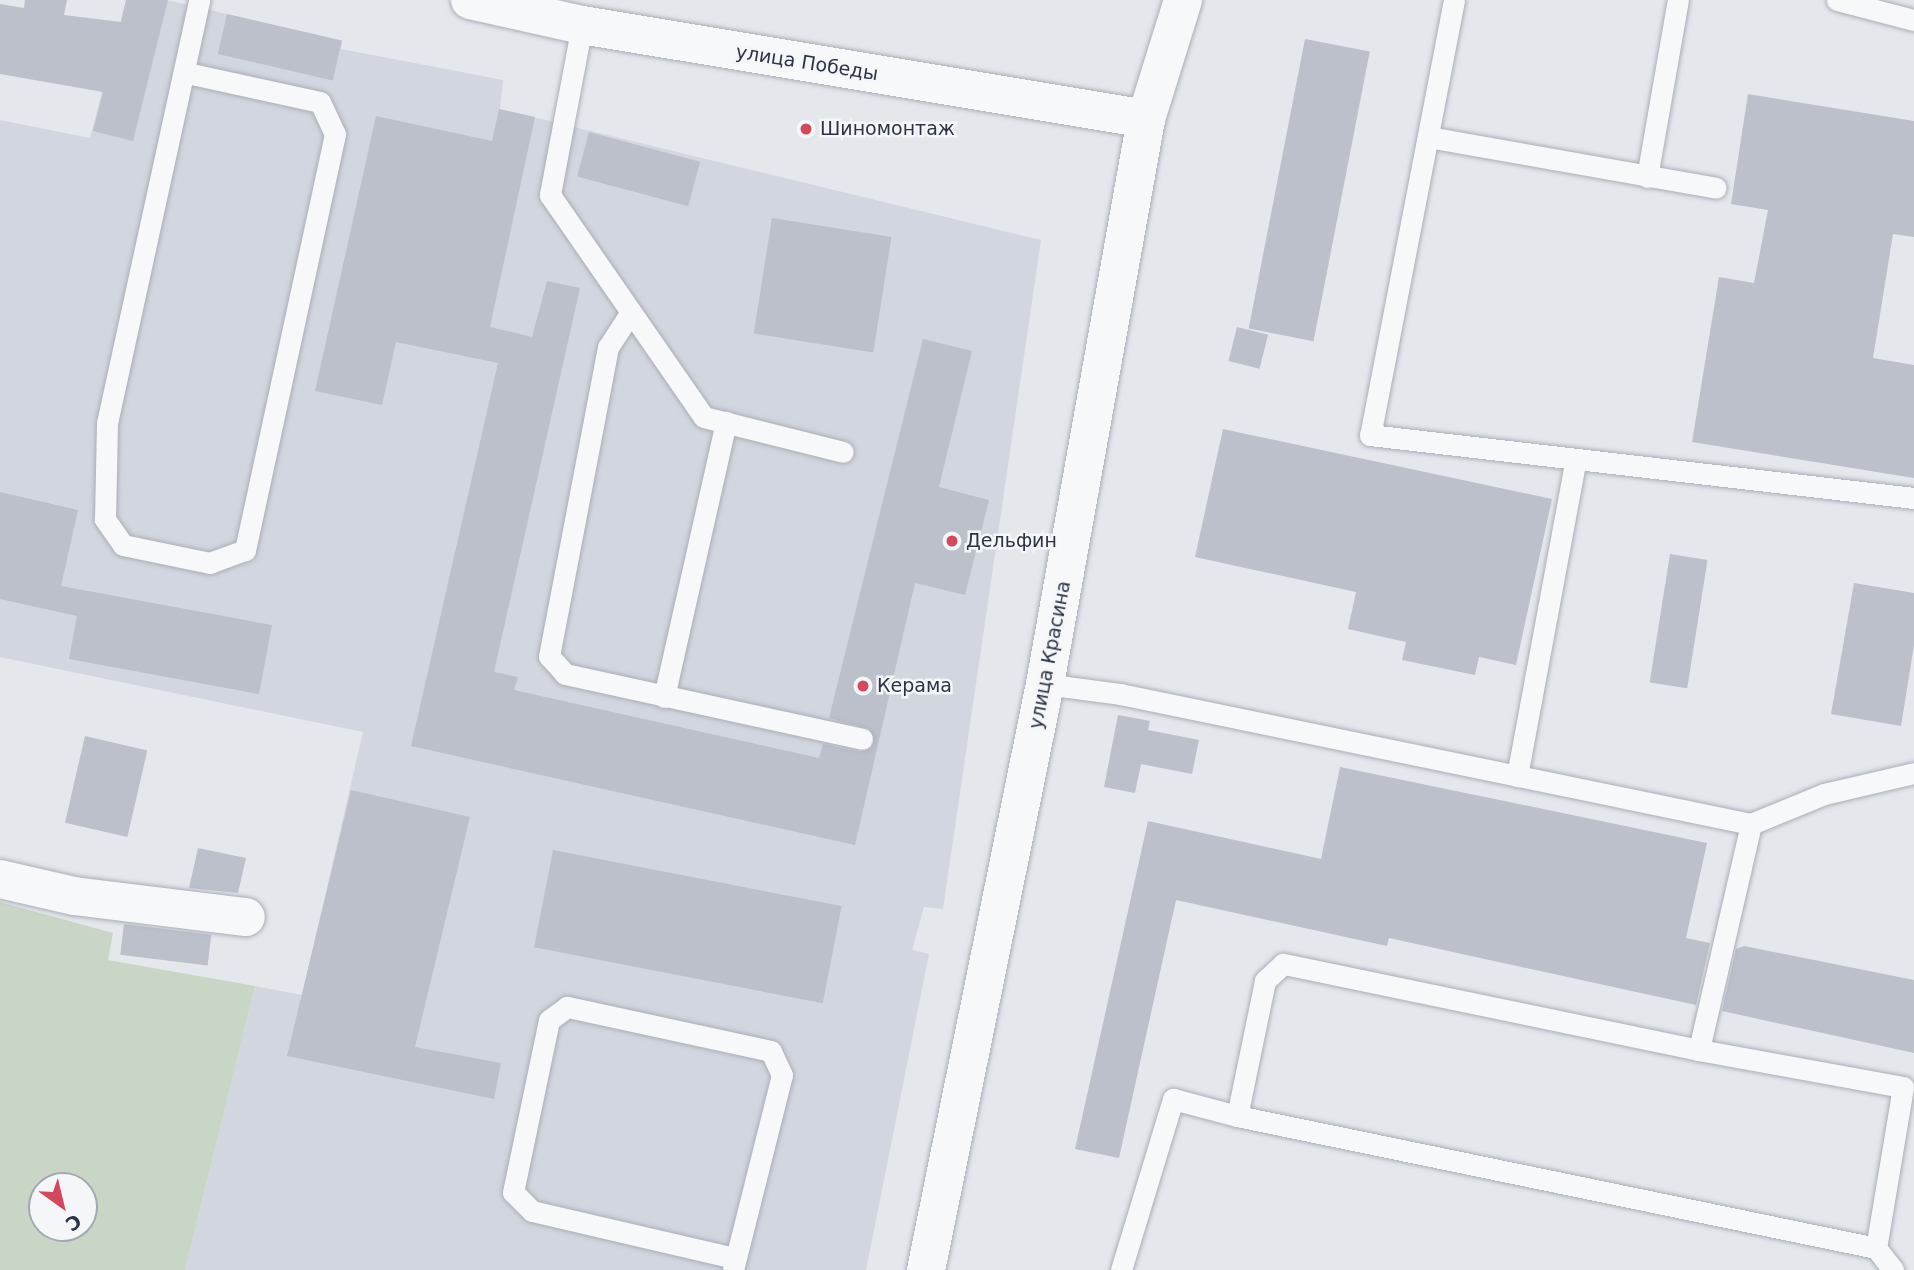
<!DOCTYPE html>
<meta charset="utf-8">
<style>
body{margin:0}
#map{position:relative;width:1914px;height:1270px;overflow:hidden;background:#e4e7ec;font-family:"DejaVu Sans",sans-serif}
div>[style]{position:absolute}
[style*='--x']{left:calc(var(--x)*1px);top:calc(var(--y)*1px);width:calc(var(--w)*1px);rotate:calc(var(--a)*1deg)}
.built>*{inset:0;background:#d2d6de}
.green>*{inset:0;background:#c9d6c5}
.building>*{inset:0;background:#bbc0ca;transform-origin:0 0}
.roads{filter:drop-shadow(0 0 2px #a9aeb7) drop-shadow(0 0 2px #a9aeb7)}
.service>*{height:21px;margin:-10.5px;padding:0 10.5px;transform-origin:10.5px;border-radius:10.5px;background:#f7f8fa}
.minor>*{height:38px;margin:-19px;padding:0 19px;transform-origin:19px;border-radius:19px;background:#f7f8fa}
.tertiary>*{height:38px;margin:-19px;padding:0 19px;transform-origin:19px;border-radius:19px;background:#f7f8fa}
.dots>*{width:19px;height:19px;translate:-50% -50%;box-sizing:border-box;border:4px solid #f4f6f9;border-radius:50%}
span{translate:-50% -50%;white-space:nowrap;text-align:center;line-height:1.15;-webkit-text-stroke:5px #f4f6f9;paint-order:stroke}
.street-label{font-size:19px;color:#2b3445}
.poi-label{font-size:19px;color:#2b3445}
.left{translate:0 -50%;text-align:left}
.north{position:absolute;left:28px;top:1172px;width:70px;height:70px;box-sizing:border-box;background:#f4f6f9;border:2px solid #a4a8b1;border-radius:50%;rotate:146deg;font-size:19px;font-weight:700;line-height:28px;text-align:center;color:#2b3445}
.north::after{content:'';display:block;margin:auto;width:24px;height:32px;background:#d1495b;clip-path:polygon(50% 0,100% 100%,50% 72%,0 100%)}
</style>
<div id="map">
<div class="built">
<i style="clip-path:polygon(126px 0,167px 0,342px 41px,341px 49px,503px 80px,500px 109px,1041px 240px,943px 909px,924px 907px,912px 950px,929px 954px,866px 1270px,185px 1270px,255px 986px,302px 995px,363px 732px,0 657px,0 120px,90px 138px)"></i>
</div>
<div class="green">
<i style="clip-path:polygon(evenodd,0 902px,113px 933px,108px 960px,255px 986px,185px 1270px,0 1270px,0 902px,42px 1186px,84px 1186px,84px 1228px,42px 1228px,42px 1186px)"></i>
</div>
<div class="building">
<i style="clip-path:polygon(25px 0,67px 0,64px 15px,121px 22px,126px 0,168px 0,133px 141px,93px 131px,103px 92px,0 74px,0 4px,24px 8px)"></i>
<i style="left:227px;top:14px;width:118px;height:41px;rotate:13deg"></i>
<i style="left:1305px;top:39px;width:66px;height:295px;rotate:11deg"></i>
<i style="clip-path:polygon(1748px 94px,1914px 121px,1914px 237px,1893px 234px,1873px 358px,1914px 365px,1914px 478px,1692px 442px,1719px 277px,1754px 283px,1768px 210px,1731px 204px)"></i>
<i style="clip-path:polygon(499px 109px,535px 117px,490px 327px,532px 337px,547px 281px,580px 288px,494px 672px,518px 677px,514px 690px,819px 758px,823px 744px,860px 752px,871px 748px,870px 729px,829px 718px,923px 339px,972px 351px,939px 487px,989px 500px,965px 595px,915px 583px,855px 845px,411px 746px,498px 363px,396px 342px,382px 405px,315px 391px,376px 116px,492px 141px)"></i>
<i style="left:589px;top:132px;width:115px;height:46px;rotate:15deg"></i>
<i style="left:772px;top:218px;width:121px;height:117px;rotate:9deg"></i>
<i style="left:1237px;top:327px;width:32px;height:35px;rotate:14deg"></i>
<i style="clip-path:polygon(1223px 429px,1552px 499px,1516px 665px,1479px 657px,1475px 675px,1402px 660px,1406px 642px,1348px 629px,1356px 592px,1195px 557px)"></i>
<i style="clip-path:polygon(0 492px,78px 510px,61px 586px,272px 625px,259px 694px,69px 659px,77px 616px,0 599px)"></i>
<i style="left:1670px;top:554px;width:38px;height:130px;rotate:9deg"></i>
<i style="clip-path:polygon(1854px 583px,1914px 593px,1914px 645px,1901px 726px,1831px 714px)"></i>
<i style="clip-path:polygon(1118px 715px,1150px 721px,1148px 730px,1199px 740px,1192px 774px,1141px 764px,1135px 793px,1104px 787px)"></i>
<i style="left:85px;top:736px;width:64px;height:89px;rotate:13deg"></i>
<i style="clip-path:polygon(1340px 767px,1707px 843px,1686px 938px,1710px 943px,1696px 1005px,1389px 938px,1387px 946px,1176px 900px,1119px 1158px,1075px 1149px,1148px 821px,1321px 859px)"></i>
<i style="clip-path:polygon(351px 790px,470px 817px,415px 1047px,501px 1063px,494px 1099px,287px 1056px)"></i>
<i style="clip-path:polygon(198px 848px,246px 858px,238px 893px,189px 888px)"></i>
<i style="left:553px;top:850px;width:294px;height:99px;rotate:11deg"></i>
<i style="left:124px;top:924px;width:88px;height:31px;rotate:7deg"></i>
<i style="clip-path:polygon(1744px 946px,1914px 980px,1914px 1053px,1722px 1011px,1736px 949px)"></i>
</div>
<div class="roads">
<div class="service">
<i style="--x:1454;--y:0;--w:443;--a:100.9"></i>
<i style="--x:1370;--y:435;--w:548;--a:6.61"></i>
<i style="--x:1837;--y:0;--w:80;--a:14.6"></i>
<i style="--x:582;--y:25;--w:173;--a:100.7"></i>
<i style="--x:550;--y:195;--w:270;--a:55.3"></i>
<i style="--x:704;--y:417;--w:143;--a:14.1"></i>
<i style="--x:187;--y:73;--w:136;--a:12.3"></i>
<i style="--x:320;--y:102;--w:35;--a:65"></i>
<i style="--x:335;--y:134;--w:426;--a:102.2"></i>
<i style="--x:245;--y:550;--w:37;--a:160"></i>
<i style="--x:210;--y:563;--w:89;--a:-168.3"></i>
<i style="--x:123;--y:545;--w:32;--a:-125"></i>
<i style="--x:105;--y:519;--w:96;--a:-88.8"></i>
<i style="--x:107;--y:423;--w:433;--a:-77.7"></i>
<i style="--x:1428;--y:137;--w:292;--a:10"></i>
<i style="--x:1647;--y:177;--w:180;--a:-80.1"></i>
<i style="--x:629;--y:315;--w:38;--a:123"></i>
<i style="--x:608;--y:347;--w:315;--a:100.8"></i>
<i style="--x:549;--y:656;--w:24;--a:48"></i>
<i style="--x:565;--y:674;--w:304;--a:12.3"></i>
<i style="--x:1045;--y:684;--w:76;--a:7.6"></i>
<i style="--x:1120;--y:694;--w:644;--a:11.64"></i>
<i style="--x:1751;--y:824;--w:79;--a:-22.3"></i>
<i style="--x:1824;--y:794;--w:92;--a:-13.1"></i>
<i style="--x:664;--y:697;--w:282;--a:-77.3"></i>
<i style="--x:1517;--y:776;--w:322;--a:-79.5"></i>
<i style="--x:1751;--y:824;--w:232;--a:103"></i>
<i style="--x:1699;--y:1050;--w:425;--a:-168.3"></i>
<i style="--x:1283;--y:964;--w:25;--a:137"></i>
<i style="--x:1265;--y:981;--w:138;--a:101.7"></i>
<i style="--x:1237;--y:1116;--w:652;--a:11.67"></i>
<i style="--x:1876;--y:1248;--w:28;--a:52"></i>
<i style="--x:1699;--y:1050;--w:207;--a:10.3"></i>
<i style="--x:1903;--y:1087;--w:163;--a:99.5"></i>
<i style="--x:733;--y:1270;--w:201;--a:-75.9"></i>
<i style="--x:782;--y:1075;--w:26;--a:-115"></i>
<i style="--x:771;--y:1051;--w:209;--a:-167.8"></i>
<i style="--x:567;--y:1007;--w:22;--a:144"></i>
<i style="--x:549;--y:1020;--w:176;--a:101.8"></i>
<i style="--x:513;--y:1192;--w:27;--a:45"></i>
<i style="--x:532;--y:1211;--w:207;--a:13.1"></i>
<i style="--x:1121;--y:1270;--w:179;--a:-73.1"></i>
<i style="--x:1173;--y:1099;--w:66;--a:14.9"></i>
</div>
<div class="minor">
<i style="--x:0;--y:879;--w:76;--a:12.9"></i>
<i style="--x:74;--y:896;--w:173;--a:7"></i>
</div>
<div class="tertiary">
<i style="--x:470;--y:0;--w:115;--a:12.6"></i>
<i style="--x:582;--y:25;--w:572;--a:9.46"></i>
<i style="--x:926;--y:1270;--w:598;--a:-78.52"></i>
<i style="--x:1045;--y:684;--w:574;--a:-79.86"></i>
<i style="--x:1146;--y:119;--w:125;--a:-72.7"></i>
</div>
</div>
<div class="dots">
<i style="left:806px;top:129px;background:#d1495b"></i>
<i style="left:952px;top:541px;background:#d1495b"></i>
<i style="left:863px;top:686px;background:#d1495b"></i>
</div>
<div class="street-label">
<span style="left:807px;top:63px;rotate:9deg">улица Победы</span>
<span style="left:1050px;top:655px;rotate:-79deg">улица Красина</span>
</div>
<div class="poi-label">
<span class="left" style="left:820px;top:129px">Шиномонтаж</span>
<span class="left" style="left:966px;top:541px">Дельфин</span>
<span class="left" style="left:877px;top:686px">Керама</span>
</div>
<div class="north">С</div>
</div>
